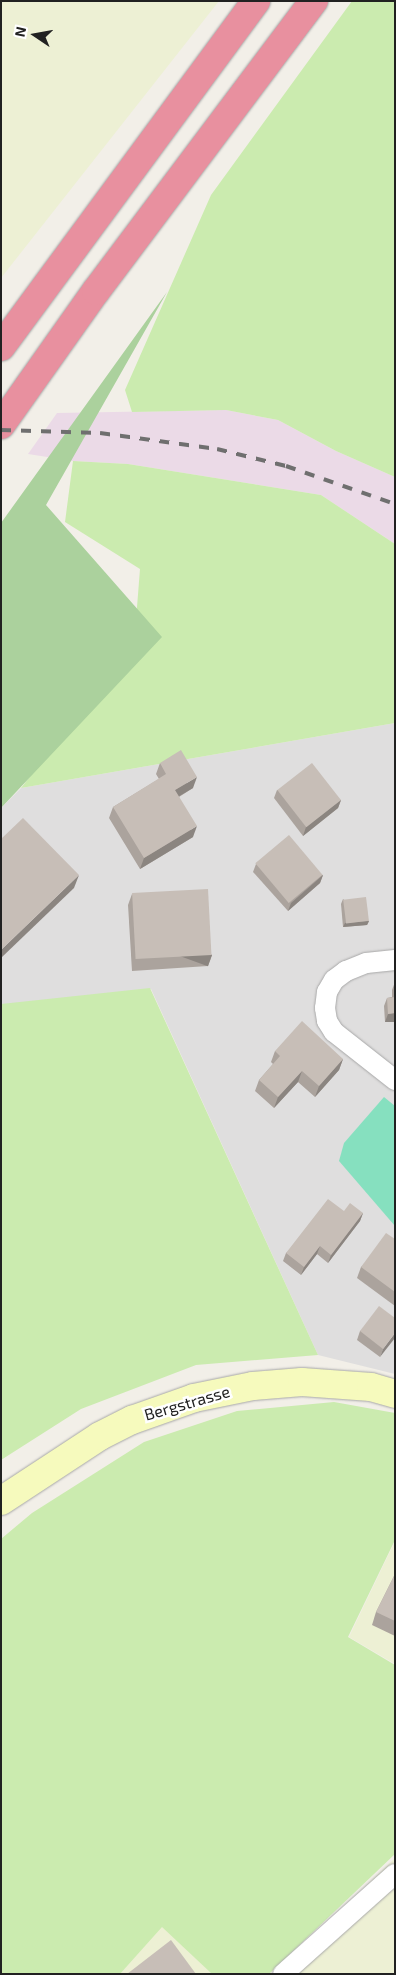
<!DOCTYPE html>
<style>
body{margin:0}
#map{position:relative;width:396px;height:1975px;overflow:hidden;background:#f2efe8;font-family:"Exo 2",sans-serif}
div>[style]{position:absolute}
[style*='--x']{left:calc(var(--x)*1px);top:calc(var(--y)*1px);width:calc(var(--w)*1px);rotate:calc(var(--a)*1deg)}
.residential>*{inset:0;background:#dfdede}
.industrial>*{inset:0;background:#ebdae7}
.farmland>*{inset:0;background:#edf0d4}
.grass>*{inset:0;background:#cbebaf}
.forest>*{inset:0;background:#abd19d}
.pitch>*{inset:0;background:#86e0bf}
.roads{filter:drop-shadow(0 0 1px #a8a8a8) drop-shadow(0 0 1px #a8a8a8)}
.street>*{height:20px;margin:-10px;padding:0 10px;transform-origin:10px;border-radius:10px;background:#fff}
.secondary>*{height:28px;margin:-14px;padding:0 14px;transform-origin:14px;border-radius:14px;background:#f6fabd}
.highway>*{height:28px;margin:-14px;padding:0 14px;transform-origin:14px;border-radius:14px;background:#e8909f}
.rail>*{height:4px;margin-top:-2px;transform-origin:0;background:repeating-linear-gradient(90deg,#6f6f6f 0 10px,transparent 0 20px)}
.wall>*{inset:0;background:#aba39d}
.shaded-wall>*{inset:0;background:#8b8580;transform-origin:0 0}
.building>*{inset:0;background:#c7beb7;transform-origin:0 0}
span{translate:-50% -50%;white-space:nowrap;text-align:center;line-height:1.15;-webkit-text-stroke:5px #fff;paint-order:stroke}
.street-label{font-size:16px;color:#212121}
.frame{position:absolute;inset:0;border:2px solid #212121;pointer-events:none}
.north{position:absolute;left:10px;top:10px;width:50px;height:50px;-webkit-text-stroke:4px #fff;paint-order:stroke;rotate:282deg;font-size:14px;font-weight:700;line-height:20px;text-align:center;color:#212121}
.north::after{content:'';display:block;margin:auto;width:18px;height:22px;background:#212121;clip-path:polygon(50% 0,100% 100%,50% 72%,0 100%)}
</style>
<div id="map">
<div class="residential">
<i style="clip-path:polygon(395px 723px,395px 1374px,318px 1355px,151px 989px,1px 1006px,1px 808px,21px 788px)"></i>
</div>
<div class="industrial">
<i style="clip-path:polygon(226px 410px,278px 420px,336px 451px,395px 477px,395px 544px,321px 495px,128px 464px,73px 461px,28px 454px,57px 413px)"></i>
</div>
<div class="farmland">
<i style="clip-path:polygon(1px 1px,219px 1px,1px 278px)"></i>
<i style="clip-path:polygon(395px 1541px,395px 1664px,349px 1637px)"></i>
<i style="clip-path:polygon(395px 1858px,395px 1974px,291px 1974px,382px 1895px,367px 1885px)"></i>
<i style="clip-path:polygon(162px 1926px,212px 1974px,120px 1974px)"></i>
</div>
<div class="grass">
<i style="clip-path:polygon(352px 1px,395px 1px,395px 477px,336px 451px,278px 420px,226px 410px,132px 412px,125px 390px,211px 195px)"></i>
<i style="clip-path:polygon(73px 461px,128px 464px,321px 495px,395px 544px,395px 723px,21px 788px,134px 645px,140px 569px,65px 522px)"></i>
<i style="clip-path:polygon(150px 988px,318px 1355px,196px 1365px,81px 1409px,1px 1460px,1px 1004px)"></i>
<i style="clip-path:polygon(334px 1402px,395px 1413px,395px 1540px,348px 1637px,395px 1665px,395px 1854px,269px 1974px,212px 1974px,162px 1927px,120px 1974px,1px 1974px,1px 1539px,32px 1513px,144px 1442px,237px 1411px)"></i>
</div>
<div class="forest">
<i style="clip-path:polygon(167px 292px,46px 505px,162px 637px,1px 808px,1px 523px)"></i>
</div>
<div class="pitch">
<i style="clip-path:polygon(384px 1097px,395px 1106px,395px 1226px,339px 1161px,344px 1143px)"></i>
</div>
<div class="roads">
<div class="street">
<i style="--x:395;--y:960;--w:29;--a:174"></i>
<i style="--x:366;--y:963;--w:22;--a:158"></i>
<i style="--x:346;--y:971;--w:15;--a:143"></i>
<i style="--x:334;--y:980;--w:14;--a:120"></i>
<i style="--x:327;--y:992;--w:16;--a:97"></i>
<i style="--x:325;--y:1008;--w:13;--a:81"></i>
<i style="--x:327;--y:1021;--w:13;--a:58"></i>
<i style="--x:334;--y:1032;--w:78;--a:38.2"></i>
<i style="--x:283;--y:1974;--w:150;--a:-41.8"></i>
</div>
<div class="secondary">
<i style="--x:1;--y:1501;--w:118;--a:-33.3"></i>
<i style="--x:100;--y:1436;--w:36;--a:-27"></i>
<i style="--x:132;--y:1420;--w:66;--a:-19.5"></i>
<i style="--x:194;--y:1398;--w:60;--a:-11.5"></i>
<i style="--x:253;--y:1386;--w:49;--a:-4.7"></i>
<i style="--x:302;--y:1382;--w:69;--a:4.1"></i>
<i style="--x:371;--y:1387;--w:25;--a:16"></i>
</div>
<div class="highway">
<i style="--x:1;--y:347;--w:430;--a:-53.6"></i>
<i style="--x:1;--y:425;--w:164;--a:-54.7"></i>
<i style="--x:96;--y:291;--w:363;--a:-53.1"></i>
</div>
</div>
<div class="rail">
<i style="--x:1;--y:430;--w:99;--a:1.7"></i>
<i style="--x:100;--y:433;--w:118;--a:7.8"></i>
<i style="--x:217;--y:449;--w:71;--a:13.8"></i>
<i style="--x:286;--y:466;--w:115;--a:19.2"></i>
</div>
<div class="wall">
<i style="clip-path:polygon(160px 763px,193px 788px,179px 797px,193px 837px,140px 869px,109px 818px,113px 807px,159px 779px,156px 774px)"></i>
<i style="clip-path:polygon(277px 790px,341px 800px,338px 808px,303px 836px,274px 798px)"></i>
<i style="clip-path:polygon(256px 864px,323px 875px,320px 883px,288px 911px,253px 872px)"></i>
<i style="clip-path:polygon(132px 894px,212px 955px,208px 966px,132px 971px,128px 905px)"></i>
<i style="clip-path:polygon(343px 899px,369px 921px,367px 925px,343px 927px,341px 904px)"></i>
<i style="clip-path:polygon(395px 982px,395px 1027px,394px 1022px,385px 1022px,384px 1006px,387px 998px,392px 997px,392px 990px)"></i>
<i style="clip-path:polygon(275px 1051px,343px 1059px,339px 1070px,315px 1097px,298px 1082px,274px 1108px,255px 1091px,259px 1080px,273px 1064px,271px 1062px)"></i>
<i style="clip-path:polygon(344px 1211px,363px 1213px,360px 1221px,328px 1263px,317px 1254px,301px 1275px,283px 1261px,286px 1253px)"></i>
<i style="clip-path:polygon(395px 1239px,395px 1306px,357px 1278px,361px 1267px)"></i>
<i style="clip-path:polygon(395px 1318px,380px 1357px,357px 1340px,360px 1331px)"></i>
<i style="clip-path:polygon(395px 1574px,395px 1636px,372px 1625px,376px 1612px)"></i>
</div>
<div class="shaded-wall">
<i style="clip-path:polygon(197px 777px,193px 788px,171px 801px,175px 790px)"></i>
<i style="clip-path:polygon(341px 800px,338px 808px,303px 836px,306px 827px)"></i>
<i style="clip-path:polygon(197px 826px,193px 837px,140px 869px,144px 858px)"></i>
<i style="clip-path:polygon(79px 875px,74px 888px,1px 958px,1px 950px)"></i>
<i style="clip-path:polygon(323px 875px,320px 883px,288px 911px,291px 903px)"></i>
<i style="clip-path:polygon(369px 921px,367px 925px,343px 927px,345px 923px)"></i>
<i style="left:212px;top:955px;width:12px;height:76px;rotate:110deg"></i>
<i style="clip-path:polygon(395px 1013px,394px 1022px,385px 1022px,388px 1014px)"></i>
<i style="clip-path:polygon(343px 1059px,339px 1070px,315px 1097px,319px 1086px)"></i>
<i style="clip-path:polygon(302px 1071px,298px 1082px,274px 1108px,278px 1097px)"></i>
<i style="clip-path:polygon(363px 1213px,360px 1221px,328px 1263px,331px 1255px)"></i>
<i style="clip-path:polygon(320px 1246px,317px 1254px,301px 1275px,304px 1267px)"></i>
<i style="clip-path:polygon(395px 1333px,395px 1338px,380px 1357px,383px 1349px)"></i>
</div>
<div class="building">
<i style="clip-path:polygon(181px 750px,197px 777px,175px 790px,197px 826px,144px 858px,113px 807px,166px 774px,160px 763px)"></i>
<i style="left:312px;top:763px;width:47px;height:44px;rotate:52deg"></i>
<i style="clip-path:polygon(23px 818px,79px 875px,1px 950px,1px 839px)"></i>
<i style="left:289px;top:835px;width:52px;height:44px;rotate:50deg"></i>
<i style="left:208px;top:889px;width:66px;height:76px;rotate:87deg"></i>
<i style="left:366px;top:897px;width:24px;height:23px;rotate:83deg"></i>
<i style="clip-path:polygon(395px 997px,395px 1013px,388px 1014px,387px 998px)"></i>
<i style="clip-path:polygon(302px 1021px,343px 1059px,319px 1086px,302px 1071px,278px 1097px,259px 1080px,280px 1056px,275px 1051px)"></i>
<i style="clip-path:polygon(328px 1199px,344px 1211px,350px 1203px,363px 1213px,331px 1255px,320px 1246px,304px 1267px,286px 1253px)"></i>
<i style="clip-path:polygon(386px 1233px,395px 1239px,395px 1292px,361px 1267px)"></i>
<i style="clip-path:polygon(379px 1306px,395px 1318px,395px 1333px,383px 1349px,360px 1331px)"></i>
<i style="clip-path:polygon(395px 1574px,395px 1621px,376px 1612px)"></i>
<i style="clip-path:polygon(171px 1940px,196px 1974px,127px 1974px)"></i>
</div>
<div class="street-label">
<span style="left:187px;top:1403px;rotate:-16deg">Bergstrasse</span>
</div>
<div class="frame"></div>
<div class="north">N</div>
</div>
